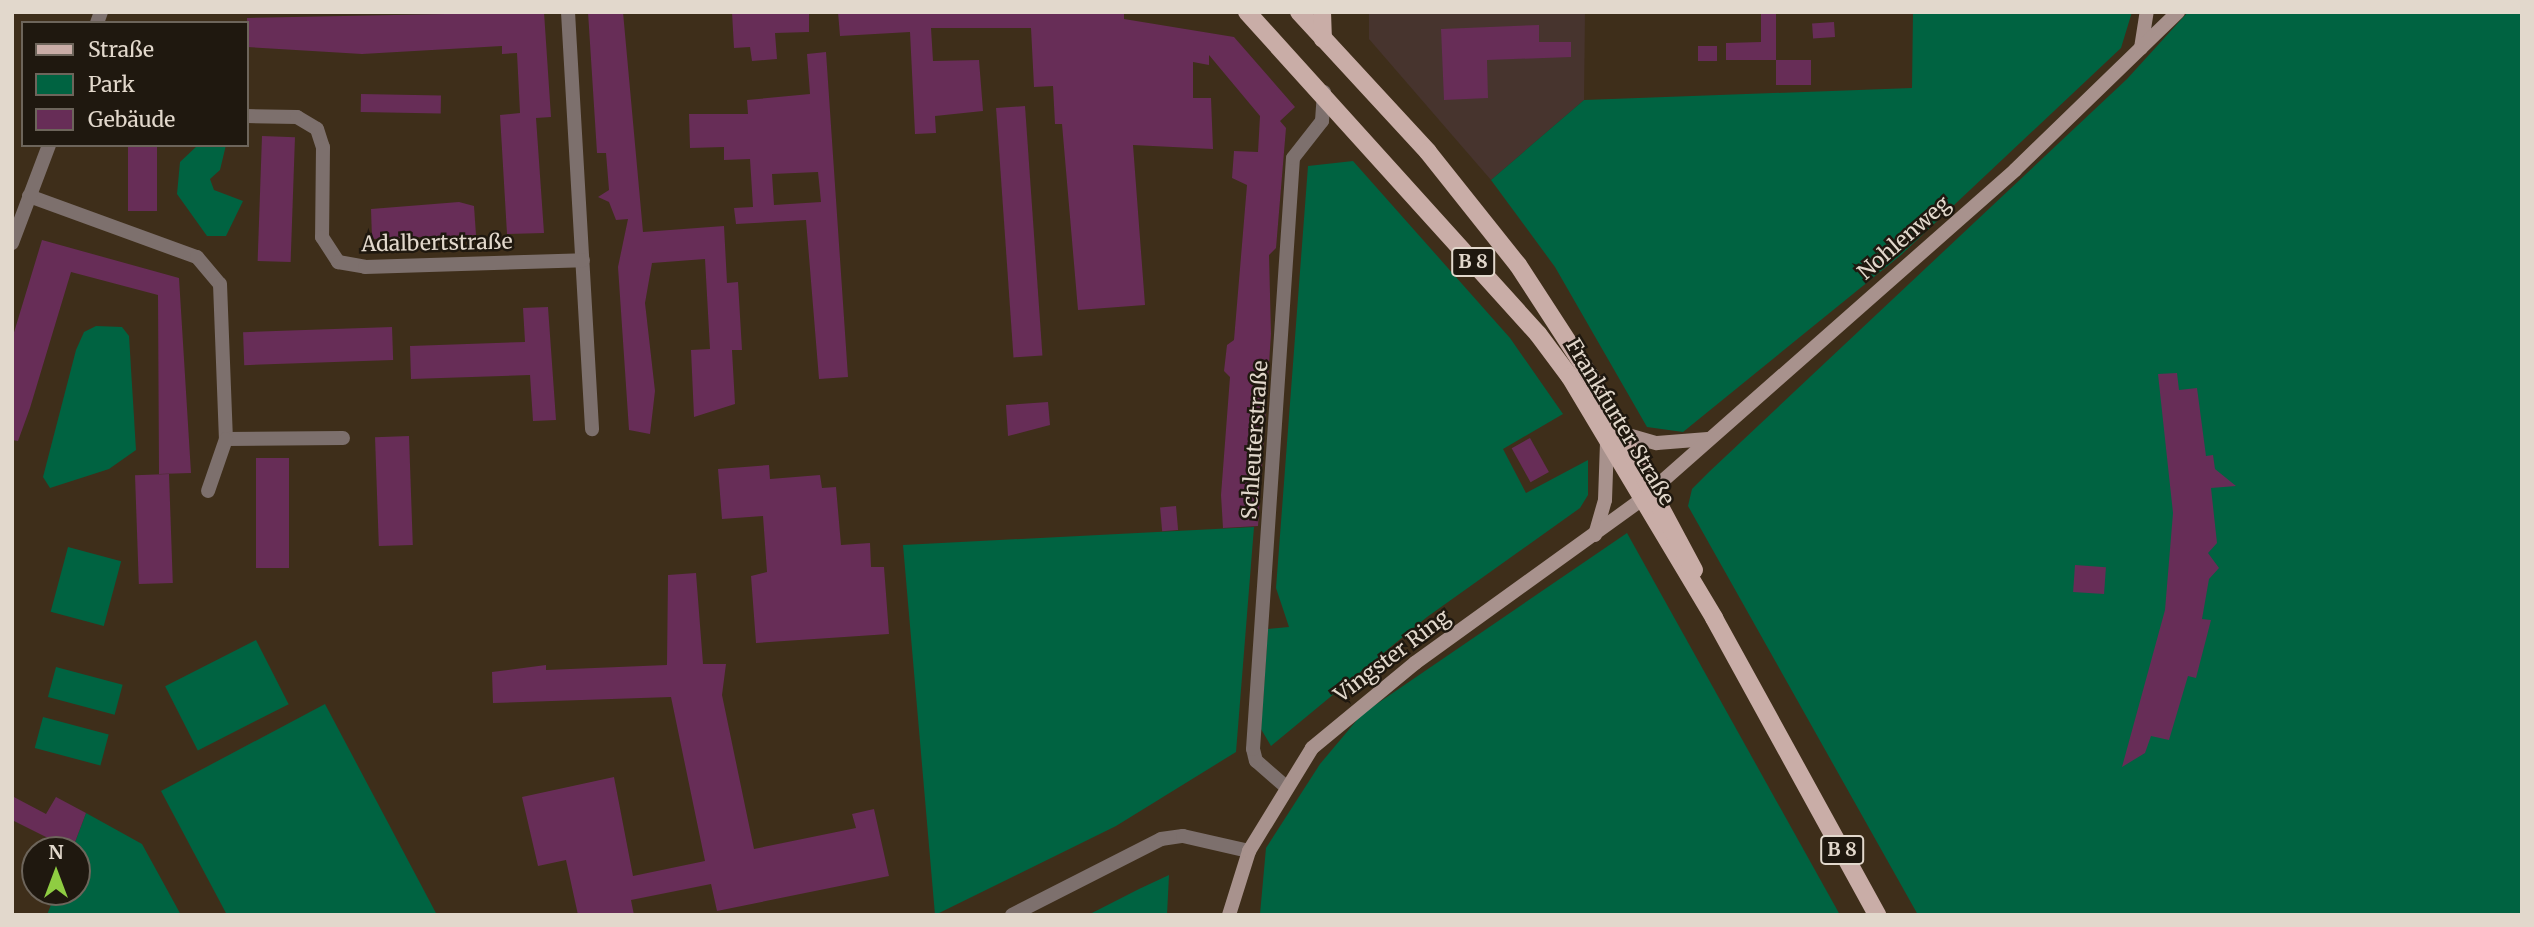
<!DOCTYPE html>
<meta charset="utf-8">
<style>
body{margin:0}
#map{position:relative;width:2534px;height:927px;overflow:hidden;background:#3e2e1a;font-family:Merriweather,serif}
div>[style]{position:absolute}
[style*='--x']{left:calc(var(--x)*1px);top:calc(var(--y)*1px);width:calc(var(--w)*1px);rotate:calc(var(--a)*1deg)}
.commercial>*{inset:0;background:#47342e}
.green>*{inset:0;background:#006341;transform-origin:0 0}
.building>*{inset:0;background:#672d57;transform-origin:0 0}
.minor>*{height:14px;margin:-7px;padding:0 7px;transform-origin:7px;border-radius:7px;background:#7d706d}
.secondary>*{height:14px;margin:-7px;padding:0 7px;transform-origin:7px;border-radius:7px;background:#a8928d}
.primary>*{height:18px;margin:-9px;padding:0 9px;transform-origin:9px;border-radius:9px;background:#c9ada7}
span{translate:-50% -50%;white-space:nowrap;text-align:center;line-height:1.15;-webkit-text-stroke:5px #1f180f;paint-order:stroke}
.shield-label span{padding:2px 5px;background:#1f180f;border:2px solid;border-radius:5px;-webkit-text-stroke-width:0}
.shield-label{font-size:19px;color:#e2d8cc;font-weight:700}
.street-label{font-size:21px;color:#e2d8cc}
.frame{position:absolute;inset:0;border:14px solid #e2d8cc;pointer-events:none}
.legend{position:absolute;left:21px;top:21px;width:228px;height:126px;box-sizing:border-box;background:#1f180f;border:2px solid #6d655b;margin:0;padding:9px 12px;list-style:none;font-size:21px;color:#e2d8cc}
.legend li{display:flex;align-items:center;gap:14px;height:35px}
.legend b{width:35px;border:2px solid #6d655b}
.north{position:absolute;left:21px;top:836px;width:70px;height:70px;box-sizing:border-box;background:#1f180f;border:2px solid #6d655b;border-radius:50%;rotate:0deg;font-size:19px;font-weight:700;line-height:28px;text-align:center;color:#e2d8cc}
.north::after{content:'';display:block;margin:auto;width:24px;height:32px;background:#8fcd42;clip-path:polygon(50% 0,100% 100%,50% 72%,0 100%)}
</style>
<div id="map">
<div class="commercial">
<i style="clip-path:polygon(1369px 12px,1585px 12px,1584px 100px,1491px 180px,1369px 39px)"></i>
</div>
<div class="green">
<i style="clip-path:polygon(1913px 12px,2132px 12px,2121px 48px,1901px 255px,1683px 432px,1647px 427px,1555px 267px,1491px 180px,1584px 100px,1912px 88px)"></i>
<i style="clip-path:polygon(2188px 12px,2522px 12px,2522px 915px,1918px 915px,1688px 506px,1692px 489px,1710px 471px,2127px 79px)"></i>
<i style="clip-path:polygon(198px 145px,226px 145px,220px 170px,210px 179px,214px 190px,243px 201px,226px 236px,207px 236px,177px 194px,180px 162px)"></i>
<i style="clip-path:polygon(1353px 161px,1510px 338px,1563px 414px,1503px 449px,1526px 493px,1588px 460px,1588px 495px,1580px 508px,1427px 617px,1271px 746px,1261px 729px,1268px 629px,1289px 627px,1276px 588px,1308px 166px)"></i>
<i style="clip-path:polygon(96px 326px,122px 327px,129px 336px,136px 450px,109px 469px,50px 488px,43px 477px,76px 350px,84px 332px)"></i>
<i style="clip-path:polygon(1254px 527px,1236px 752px,1116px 826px,935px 915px,903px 545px)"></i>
<i style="clip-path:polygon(1627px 533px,1840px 915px,1260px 914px,1266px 848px,1320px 764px,1362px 714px)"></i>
<i style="left:68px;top:547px;width:55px;height:67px;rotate:15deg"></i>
<i style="left:256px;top:640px;width:72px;height:102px;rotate:63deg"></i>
<i style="left:56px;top:667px;width:69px;height:31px;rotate:15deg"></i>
<i style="clip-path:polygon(325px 704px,437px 915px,227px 915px,161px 791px)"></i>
<i style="left:43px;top:717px;width:68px;height:32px;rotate:15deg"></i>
<i style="clip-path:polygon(86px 813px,142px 844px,181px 915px,47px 915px,56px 892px,77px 892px,77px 850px,72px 850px)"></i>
<i style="clip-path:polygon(1169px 875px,1167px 915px,1088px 915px,1139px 889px)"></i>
</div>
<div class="building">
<i style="clip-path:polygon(544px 12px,551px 117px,536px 118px,544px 233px,507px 234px,500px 115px,520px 113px,517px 53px,502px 54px,502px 46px,362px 54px,247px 47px,247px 18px)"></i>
<i style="clip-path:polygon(588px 12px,623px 12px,643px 232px,724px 226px,727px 283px,738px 282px,742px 350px,732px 350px,735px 404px,694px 417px,691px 350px,710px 349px,705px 259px,652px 263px,645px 303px,655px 391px,650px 434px,629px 430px,618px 267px,628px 219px,616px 220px,609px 202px,598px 197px,609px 190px,606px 153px,597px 153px)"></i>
<i style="clip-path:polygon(732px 12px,809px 12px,809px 32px,775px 33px,777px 59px,752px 61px,750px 47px,734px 48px)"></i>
<i style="clip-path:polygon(838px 12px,1124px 12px,1124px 19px,1234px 37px,1295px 107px,1280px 121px,1286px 128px,1276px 248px,1269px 255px,1271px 334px,1258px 526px,1223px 528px,1221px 495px,1230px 377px,1224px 371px,1227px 345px,1234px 340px,1247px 185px,1232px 178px,1234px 151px,1258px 152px,1260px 116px,1209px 55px,1209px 65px,1193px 62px,1193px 98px,1211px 98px,1213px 149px,1133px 145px,1145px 305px,1078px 310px,1062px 124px,1055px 124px,1053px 86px,1034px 87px,1031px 28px,931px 28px,933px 61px,979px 60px,983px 111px,935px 116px,936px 133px,915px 134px,910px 32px,840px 36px)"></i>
<i style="clip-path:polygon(1761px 12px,1776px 12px,1776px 60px,1726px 60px,1726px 43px,1761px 42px)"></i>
<i style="left:1834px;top:22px;width:15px;height:22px;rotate:86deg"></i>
<i style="clip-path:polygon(1539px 25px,1539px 42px,1571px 42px,1571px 57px,1487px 60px,1488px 98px,1444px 100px,1441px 29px)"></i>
<i style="left:1698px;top:46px;width:19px;height:15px"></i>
<i style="clip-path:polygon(evenodd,826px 52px,848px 377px,819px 379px,806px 220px,736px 224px,734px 208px,753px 207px,750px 159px,724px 160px,724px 147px,690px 148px,689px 114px,748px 114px,747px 100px,810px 94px,807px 54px,826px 52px,818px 172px,821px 202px,774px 205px,772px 174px,818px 172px)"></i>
<i style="left:1776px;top:60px;width:35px;height:25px"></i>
<i style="left:361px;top:94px;width:80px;height:18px;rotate:1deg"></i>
<i style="left:1025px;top:106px;width:250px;height:29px;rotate:86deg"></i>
<i style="left:262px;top:136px;width:33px;height:125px;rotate:2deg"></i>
<i style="left:128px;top:145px;width:29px;height:66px"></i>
<i style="clip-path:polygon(459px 202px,474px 206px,476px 235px,372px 239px,371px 209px)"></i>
<i style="clip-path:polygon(42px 240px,179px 278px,191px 473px,159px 474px,158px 295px,71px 272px,30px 408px,18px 441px,12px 440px,12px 339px)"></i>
<i style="clip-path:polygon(548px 307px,556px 420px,533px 421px,530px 375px,411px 379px,410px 346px,525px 342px,523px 308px)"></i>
<i style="left:392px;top:327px;width:33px;height:149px;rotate:88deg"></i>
<i style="clip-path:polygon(2177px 373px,2179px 390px,2197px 388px,2206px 456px,2213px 455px,2215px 469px,2236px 486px,2211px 488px,2217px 543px,2208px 553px,2219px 568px,2209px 579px,2202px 619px,2211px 620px,2196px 678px,2188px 676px,2169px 740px,2151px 736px,2145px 753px,2122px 767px,2165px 610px,2173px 513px,2158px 374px)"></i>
<i style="clip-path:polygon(1048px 402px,1050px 425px,1008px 436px,1006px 405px)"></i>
<i style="left:409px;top:436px;width:109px;height:34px;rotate:88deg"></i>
<i style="left:1530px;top:438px;width:39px;height:21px;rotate:61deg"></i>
<i style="left:256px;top:458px;width:33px;height:110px"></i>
<i style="clip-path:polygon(769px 465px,770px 479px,820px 475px,822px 488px,836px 487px,841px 545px,870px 543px,871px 567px,884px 567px,889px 634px,756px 643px,751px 576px,767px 572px,763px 516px,722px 519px,718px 469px)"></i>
<i style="left:169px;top:474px;width:109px;height:34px;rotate:88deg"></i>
<i style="left:1176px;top:506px;width:24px;height:16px;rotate:85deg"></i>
<i style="left:2075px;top:565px;width:31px;height:27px;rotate:4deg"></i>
<i style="clip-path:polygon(696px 573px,703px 664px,726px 664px,722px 695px,754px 849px,856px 828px,852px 814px,874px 809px,889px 876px,717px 911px,711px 884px,631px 900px,634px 915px,578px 915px,566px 860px,538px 866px,522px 797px,614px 777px,633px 876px,705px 861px,671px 697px,493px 703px,492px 672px,546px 665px,546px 670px,667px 665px,668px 575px)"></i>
<i style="clip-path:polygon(12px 796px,46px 814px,56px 797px,86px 813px,72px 850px,12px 820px)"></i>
</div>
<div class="minor">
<i style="--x:568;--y:12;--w:418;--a:86.7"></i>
<i style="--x:97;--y:23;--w:12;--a:-70"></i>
<i style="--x:247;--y:116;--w:50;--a:1.1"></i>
<i style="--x:297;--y:117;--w:23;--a:31"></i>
<i style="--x:317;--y:129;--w:19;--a:72"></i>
<i style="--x:323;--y:147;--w:90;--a:90.6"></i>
<i style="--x:322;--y:237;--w:30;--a:57"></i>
<i style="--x:338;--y:262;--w:27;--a:10"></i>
<i style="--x:365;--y:267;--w:218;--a:-1.8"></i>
<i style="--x:29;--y:196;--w:179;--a:20"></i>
<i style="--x:197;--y:257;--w:35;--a:50"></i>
<i style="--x:220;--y:284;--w:155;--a:87.8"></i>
<i style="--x:226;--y:439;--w:117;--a:-0.5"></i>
<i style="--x:12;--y:243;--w:105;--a:-69.3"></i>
<i style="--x:208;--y:491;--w:55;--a:-70.9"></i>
<i style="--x:1285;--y:786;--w:38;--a:-139"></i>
<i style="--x:1256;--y:761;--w:12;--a:-104"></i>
<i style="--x:1253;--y:749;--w:592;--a:-86.13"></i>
<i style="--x:1293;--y:158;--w:47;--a:-51.9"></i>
<i style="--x:1322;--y:121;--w:29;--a:-86"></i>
<i style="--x:1012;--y:915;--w:167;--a:-27"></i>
<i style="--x:1161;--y:839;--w:22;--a:-8"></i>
<i style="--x:1183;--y:836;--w:68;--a:12.8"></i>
</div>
<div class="secondary">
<i style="--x:2141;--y:48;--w:36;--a:-81"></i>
<i style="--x:1621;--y:433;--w:37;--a:16"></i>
<i style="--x:1657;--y:443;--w:51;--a:-4.5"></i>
<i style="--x:1595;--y:535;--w:36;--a:-74"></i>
<i style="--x:1605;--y:500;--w:58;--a:-88"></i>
<i style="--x:1229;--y:915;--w:67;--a:-72.6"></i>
<i style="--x:1249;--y:851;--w:121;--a:-58.5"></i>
<i style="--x:1312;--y:748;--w:134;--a:-39.5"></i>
<i style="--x:1415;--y:663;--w:279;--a:-35.8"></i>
<i style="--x:1641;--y:500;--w:499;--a:-41.4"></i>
<i style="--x:2015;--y:170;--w:227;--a:-44.1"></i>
</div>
<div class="primary">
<i style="--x:1247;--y:12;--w:434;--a:47.9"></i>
<i style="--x:1538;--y:334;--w:54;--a:53.3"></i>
<i style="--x:1570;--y:377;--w:281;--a:59.1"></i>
<i style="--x:1714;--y:618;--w:339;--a:61.2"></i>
<i style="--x:1299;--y:12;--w:190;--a:47.3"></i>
<i style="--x:1428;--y:152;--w:144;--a:51.5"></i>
<i style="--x:1518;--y:265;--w:132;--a:57"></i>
<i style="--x:1590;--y:376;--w:220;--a:61.8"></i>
<i style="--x:1322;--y:12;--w:27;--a:88"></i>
</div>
<div class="shield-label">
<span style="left:1473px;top:262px">B 8</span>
<span style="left:1842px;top:850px">B 8</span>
</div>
<div class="street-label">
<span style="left:1904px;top:238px;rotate:-41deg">Nohlenweg</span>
<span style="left:437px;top:243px;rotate:-1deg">Adalbertstraße</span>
<span style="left:1620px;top:422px;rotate:59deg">Frankfurter Straße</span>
<span style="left:1255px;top:440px;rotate:-86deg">Schleuterstraße</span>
<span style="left:1392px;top:656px;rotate:-37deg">Vingster Ring</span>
</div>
<div class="frame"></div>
<ul class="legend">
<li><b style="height:9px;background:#c9ada7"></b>Straße</li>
<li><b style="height:19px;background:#006341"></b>Park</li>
<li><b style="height:19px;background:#672d57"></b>Gebäude</li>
</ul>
<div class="north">N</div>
</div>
